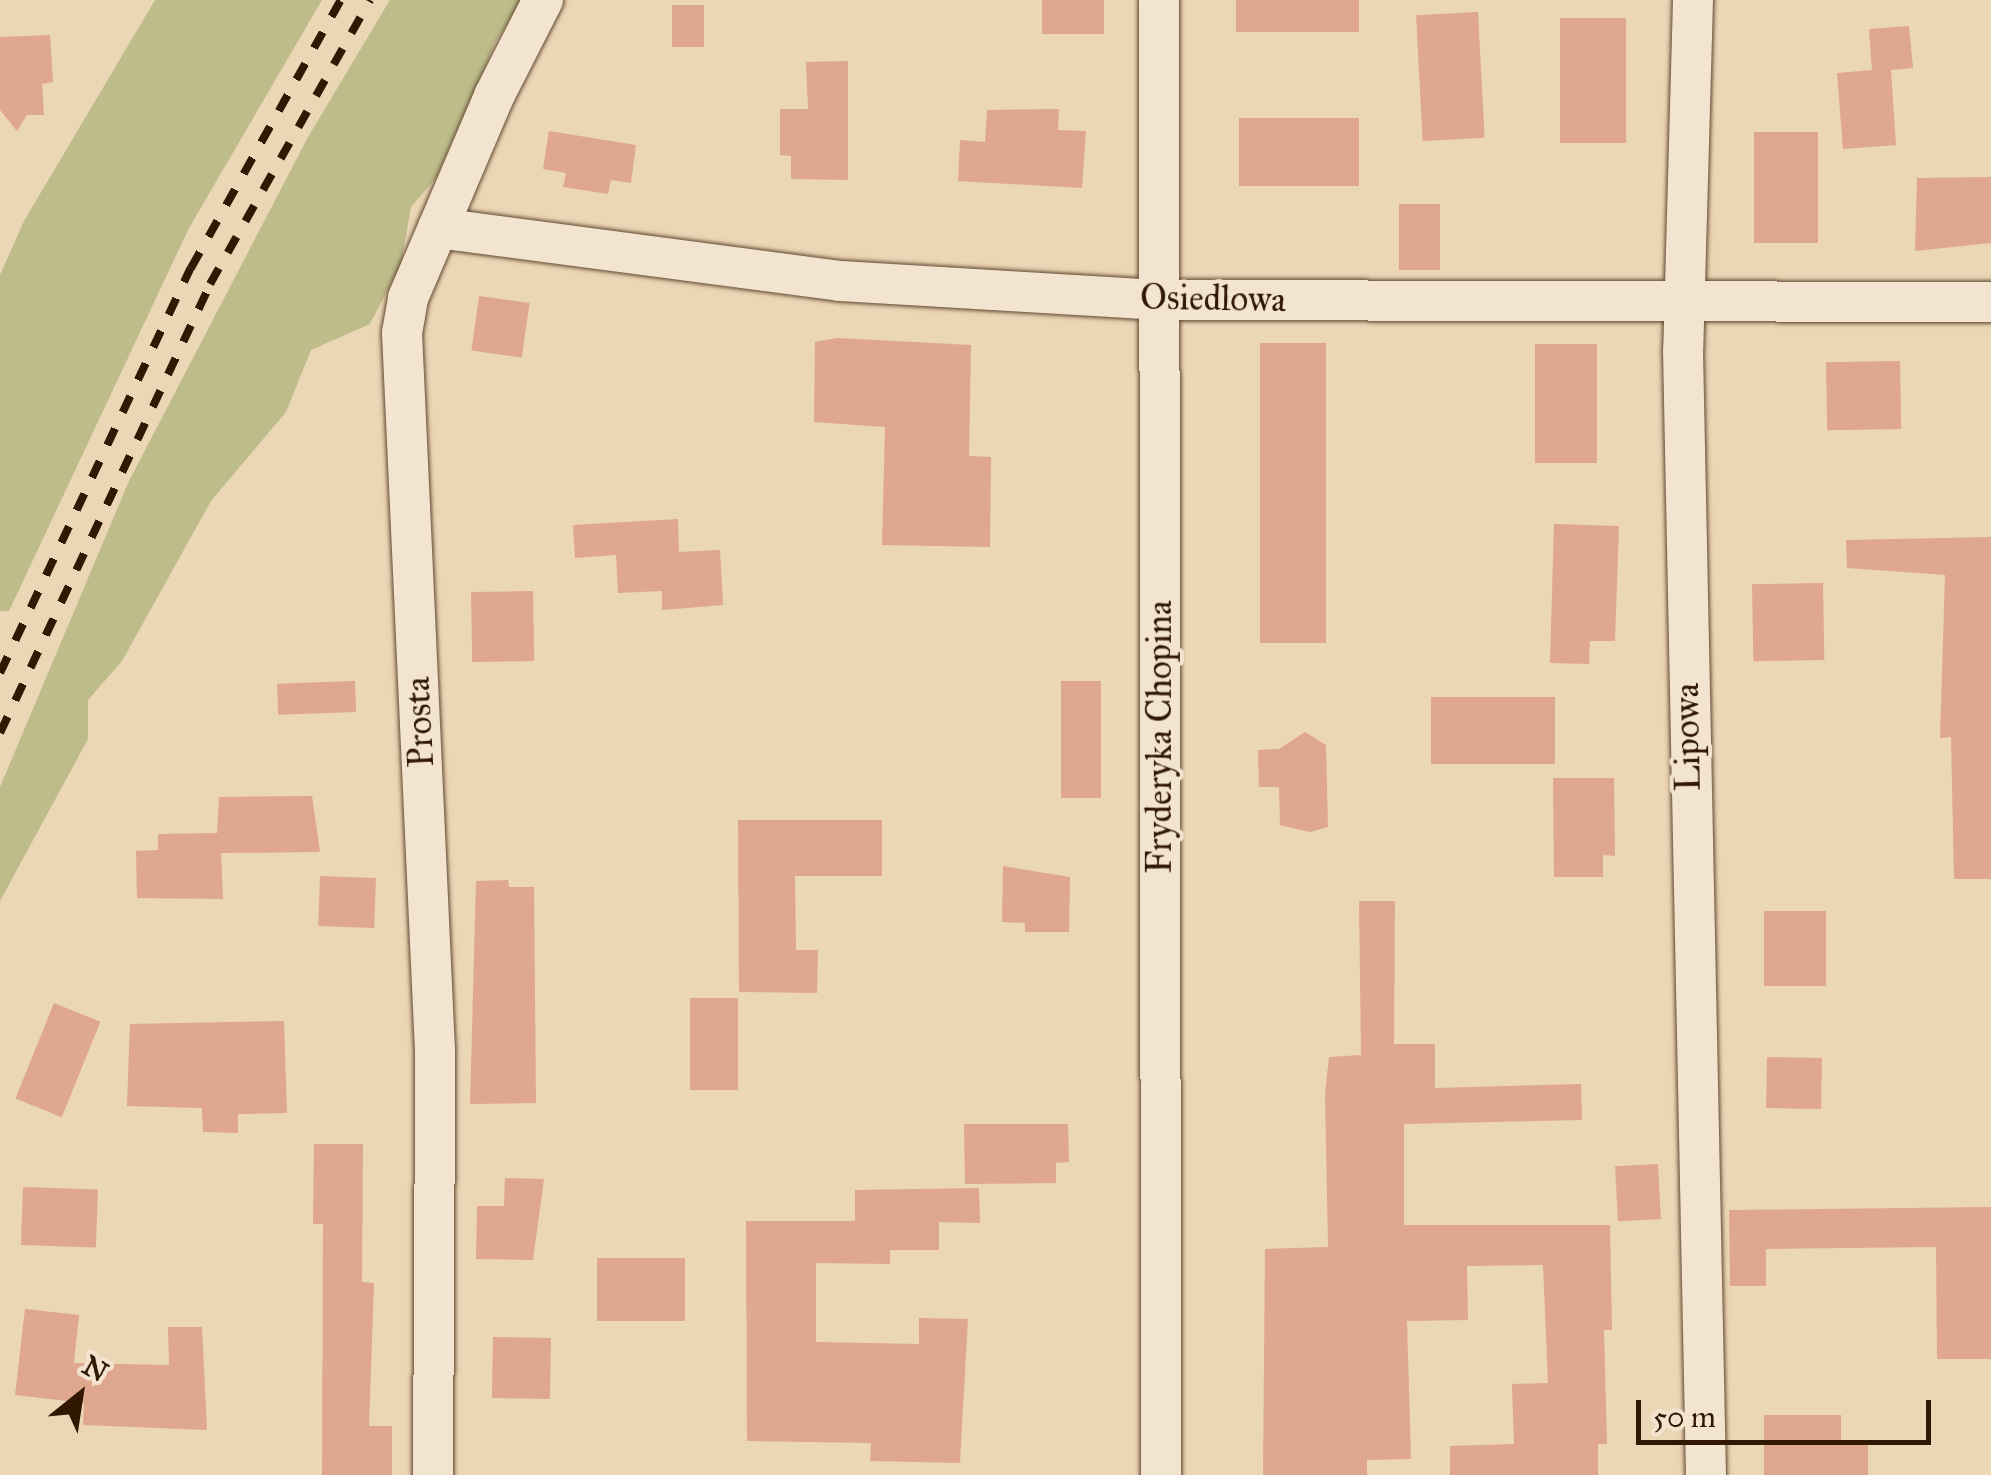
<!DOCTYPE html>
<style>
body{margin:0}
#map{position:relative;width:1991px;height:1475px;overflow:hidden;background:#ebd6b5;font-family:"IM FELL Great Primer",serif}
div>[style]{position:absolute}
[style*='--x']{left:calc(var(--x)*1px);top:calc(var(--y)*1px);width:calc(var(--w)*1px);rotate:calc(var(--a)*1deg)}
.green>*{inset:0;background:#bdbc8a}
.building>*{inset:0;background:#dfa78d;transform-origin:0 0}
.roads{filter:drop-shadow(0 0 2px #604830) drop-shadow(0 0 2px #604830)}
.minor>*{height:40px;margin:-20px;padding:0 20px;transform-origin:20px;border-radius:20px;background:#f2e4cf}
.rail>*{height:8px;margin-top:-4px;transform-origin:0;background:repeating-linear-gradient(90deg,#311803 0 18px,transparent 0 36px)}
span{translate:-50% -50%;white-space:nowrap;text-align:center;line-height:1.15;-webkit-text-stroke:8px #f2e4cf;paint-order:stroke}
.street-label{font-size:35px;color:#311803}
.north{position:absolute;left:30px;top:1345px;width:100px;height:100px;-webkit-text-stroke:8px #f2e4cf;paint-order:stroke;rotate:30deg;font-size:28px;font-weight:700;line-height:40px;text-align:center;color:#311803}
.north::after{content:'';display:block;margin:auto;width:35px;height:45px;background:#311803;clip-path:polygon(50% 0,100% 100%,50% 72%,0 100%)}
.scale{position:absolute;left:1636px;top:1400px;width:295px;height:45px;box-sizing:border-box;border:5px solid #311803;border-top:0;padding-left:12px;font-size:30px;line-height:35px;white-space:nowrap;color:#311803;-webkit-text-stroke:8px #f2e4cf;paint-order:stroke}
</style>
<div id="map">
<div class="green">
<i style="clip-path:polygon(155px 0,322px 0,189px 228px,9px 611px,0 611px,0 275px,24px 221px)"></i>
<i style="clip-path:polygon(390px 0,522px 0,496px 41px,436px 178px,411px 207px,401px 264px,370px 324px,311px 350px,286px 412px,211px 501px,122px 661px,88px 700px,88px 739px,0 901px,0 787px,129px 481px,308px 137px)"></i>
</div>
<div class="building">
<i style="left:1042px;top:0;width:62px;height:34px"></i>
<i style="left:1236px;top:0;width:123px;height:32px"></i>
<i style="left:672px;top:5px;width:32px;height:42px"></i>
<i style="left:1478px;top:12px;width:126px;height:62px;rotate:87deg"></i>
<i style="left:1560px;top:18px;width:66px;height:125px"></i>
<i style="clip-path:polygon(1909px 26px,1913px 68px,1891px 70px,1896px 145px,1843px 149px,1837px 73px,1872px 70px,1869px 29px)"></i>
<i style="clip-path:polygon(50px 35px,53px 82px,42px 84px,44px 115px,27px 115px,17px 131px,0 110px,0 37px)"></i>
<i style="clip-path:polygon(848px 61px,848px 180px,791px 179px,791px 156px,780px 155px,780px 109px,808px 109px,806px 62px)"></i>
<i style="clip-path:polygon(1059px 109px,1058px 130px,1086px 131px,1082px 188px,958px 181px,960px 140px,985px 142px,987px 110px)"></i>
<i style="left:1239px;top:118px;width:120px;height:68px"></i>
<i style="clip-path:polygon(549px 131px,636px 145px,631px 183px,611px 180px,608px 194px,563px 187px,566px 173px,543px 169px)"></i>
<i style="left:1754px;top:132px;width:64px;height:111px"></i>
<i style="clip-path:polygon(1991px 177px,1991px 243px,1915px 251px,1917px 178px)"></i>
<i style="left:1399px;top:204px;width:41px;height:66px"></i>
<i style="left:479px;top:296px;width:51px;height:55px;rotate:8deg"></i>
<i style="clip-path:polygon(837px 338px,971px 345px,969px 456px,991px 457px,990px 547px,882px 545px,885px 427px,814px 422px,815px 342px)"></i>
<i style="left:1260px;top:343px;width:66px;height:300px"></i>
<i style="left:1535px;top:344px;width:62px;height:119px"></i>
<i style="left:1900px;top:361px;width:68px;height:74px;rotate:89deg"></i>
<i style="clip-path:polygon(678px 519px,679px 552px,720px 550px,723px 605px,662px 610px,662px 591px,618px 593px,616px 555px,575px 558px,573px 525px)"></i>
<i style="clip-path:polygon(1554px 524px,1619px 526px,1615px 641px,1590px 641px,1589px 664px,1550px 663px)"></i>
<i style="clip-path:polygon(1991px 537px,1991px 879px,1954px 879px,1951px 737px,1940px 738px,1945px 575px,1847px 568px,1846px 540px)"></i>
<i style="left:1823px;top:583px;width:77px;height:71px;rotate:89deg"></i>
<i style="left:533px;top:591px;width:70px;height:62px;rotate:89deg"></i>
<i style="left:355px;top:681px;width:31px;height:78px;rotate:88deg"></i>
<i style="left:1061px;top:681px;width:40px;height:117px"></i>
<i style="left:1431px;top:697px;width:124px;height:67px"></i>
<i style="clip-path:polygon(1305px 732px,1326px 745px,1328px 827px,1310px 832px,1280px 825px,1279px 787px,1259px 787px,1258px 750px,1279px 749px)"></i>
<i style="clip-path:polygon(1553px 778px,1614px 778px,1615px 856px,1603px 855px,1603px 877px,1554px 877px)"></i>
<i style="clip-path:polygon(312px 796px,320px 852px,221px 853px,223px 899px,137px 898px,136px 851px,158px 850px,158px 834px,217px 833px,219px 797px)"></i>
<i style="clip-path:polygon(738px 820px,882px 820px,882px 876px,795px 876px,796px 950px,818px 950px,817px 993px,739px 992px)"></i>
<i style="clip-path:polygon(1003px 866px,1070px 877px,1069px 932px,1025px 932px,1025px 923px,1002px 922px)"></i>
<i style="left:320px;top:876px;width:56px;height:50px;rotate:2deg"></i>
<i style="clip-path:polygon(508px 880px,509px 887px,534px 887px,536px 1103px,470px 1104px,476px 881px)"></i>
<i style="clip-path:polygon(1359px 901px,1395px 901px,1394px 1044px,1435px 1044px,1435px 1088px,1581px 1084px,1582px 1120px,1404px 1124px,1404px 1225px,1610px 1225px,1612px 1330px,1604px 1330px,1607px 1444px,1598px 1444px,1598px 1475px,1450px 1475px,1450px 1446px,1514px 1444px,1512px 1384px,1548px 1383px,1543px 1265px,1467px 1266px,1468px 1320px,1407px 1321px,1411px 1459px,1367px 1460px,1367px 1475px,1263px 1475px,1265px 1249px,1328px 1247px,1325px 1094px,1329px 1057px,1361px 1055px)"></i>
<i style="left:1764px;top:911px;width:62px;height:75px"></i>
<i style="left:690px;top:998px;width:48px;height:92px"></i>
<i style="left:54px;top:1003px;width:50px;height:103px;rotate:22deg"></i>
<i style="clip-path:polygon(284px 1021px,287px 1113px,238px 1114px,238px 1133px,203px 1132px,202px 1108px,127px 1106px,130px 1024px)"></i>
<i style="left:1767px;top:1057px;width:55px;height:51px;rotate:1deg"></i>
<i style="clip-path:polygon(964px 1124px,1068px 1124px,1069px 1162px,1056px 1163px,1056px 1183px,965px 1184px)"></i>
<i style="clip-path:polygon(314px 1144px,363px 1144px,362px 1282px,374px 1283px,369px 1426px,392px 1426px,392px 1475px,322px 1475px,323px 1224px,313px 1224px)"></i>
<i style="left:1658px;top:1164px;width:55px;height:43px;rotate:87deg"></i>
<i style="clip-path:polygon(505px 1178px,544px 1179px,533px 1260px,476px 1259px,477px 1206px,504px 1206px)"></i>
<i style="left:23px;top:1187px;width:75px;height:58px;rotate:2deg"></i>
<i style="clip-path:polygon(979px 1188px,980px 1223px,939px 1222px,939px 1250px,890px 1250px,890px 1264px,816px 1263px,816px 1342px,919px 1344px,919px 1318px,968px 1319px,960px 1463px,870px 1461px,871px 1443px,747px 1441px,746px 1221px,855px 1221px,855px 1190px)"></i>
<i style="clip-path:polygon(1991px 1207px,1991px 1359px,1937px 1359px,1936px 1247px,1766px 1249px,1766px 1286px,1730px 1286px,1729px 1210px)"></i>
<i style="left:685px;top:1258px;width:63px;height:88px;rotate:90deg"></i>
<i style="clip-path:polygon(25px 1309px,79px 1315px,74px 1363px,169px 1365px,168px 1327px,202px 1327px,207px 1430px,83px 1425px,84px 1403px,15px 1395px)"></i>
<i style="left:493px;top:1337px;width:58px;height:61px;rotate:1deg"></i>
<i style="clip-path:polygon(1764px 1415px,1841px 1415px,1841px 1443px,1868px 1443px,1868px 1475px,1764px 1475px)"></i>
</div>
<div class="roads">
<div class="minor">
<i style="--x:1159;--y:0;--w:1475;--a:89.92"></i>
<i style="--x:1693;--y:0;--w:350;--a:91.6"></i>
<i style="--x:1683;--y:350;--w:1125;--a:88.83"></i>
<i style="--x:438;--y:228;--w:405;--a:7.5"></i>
<i style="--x:840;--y:281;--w:319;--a:3.4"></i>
<i style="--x:1158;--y:300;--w:833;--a:0.14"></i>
<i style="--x:433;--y:1475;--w:424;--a:-89.7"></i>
<i style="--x:435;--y:1051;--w:719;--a:-92.63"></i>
<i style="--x:402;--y:333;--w:36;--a:-80"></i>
<i style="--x:408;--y:298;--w:220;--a:-66.9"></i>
<i style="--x:494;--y:96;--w:108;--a:-63"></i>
</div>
</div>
<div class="rail">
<i style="--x:0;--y:673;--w:448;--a:-64.8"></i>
<i style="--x:191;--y:268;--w:307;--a:-60.8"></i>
<i style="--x:0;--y:733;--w:496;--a:-64.9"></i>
<i style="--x:210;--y:284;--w:326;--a:-60.6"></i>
</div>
<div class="street-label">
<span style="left:1213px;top:299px;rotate:1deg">Osiedlowa</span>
<span style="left:420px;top:722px;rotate:-93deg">Prosta</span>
<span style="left:1160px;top:737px;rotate:-90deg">Fryderyka Chopina</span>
<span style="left:1688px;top:737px;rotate:-91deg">Lipowa</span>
</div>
<div class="north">N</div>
<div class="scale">50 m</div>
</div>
